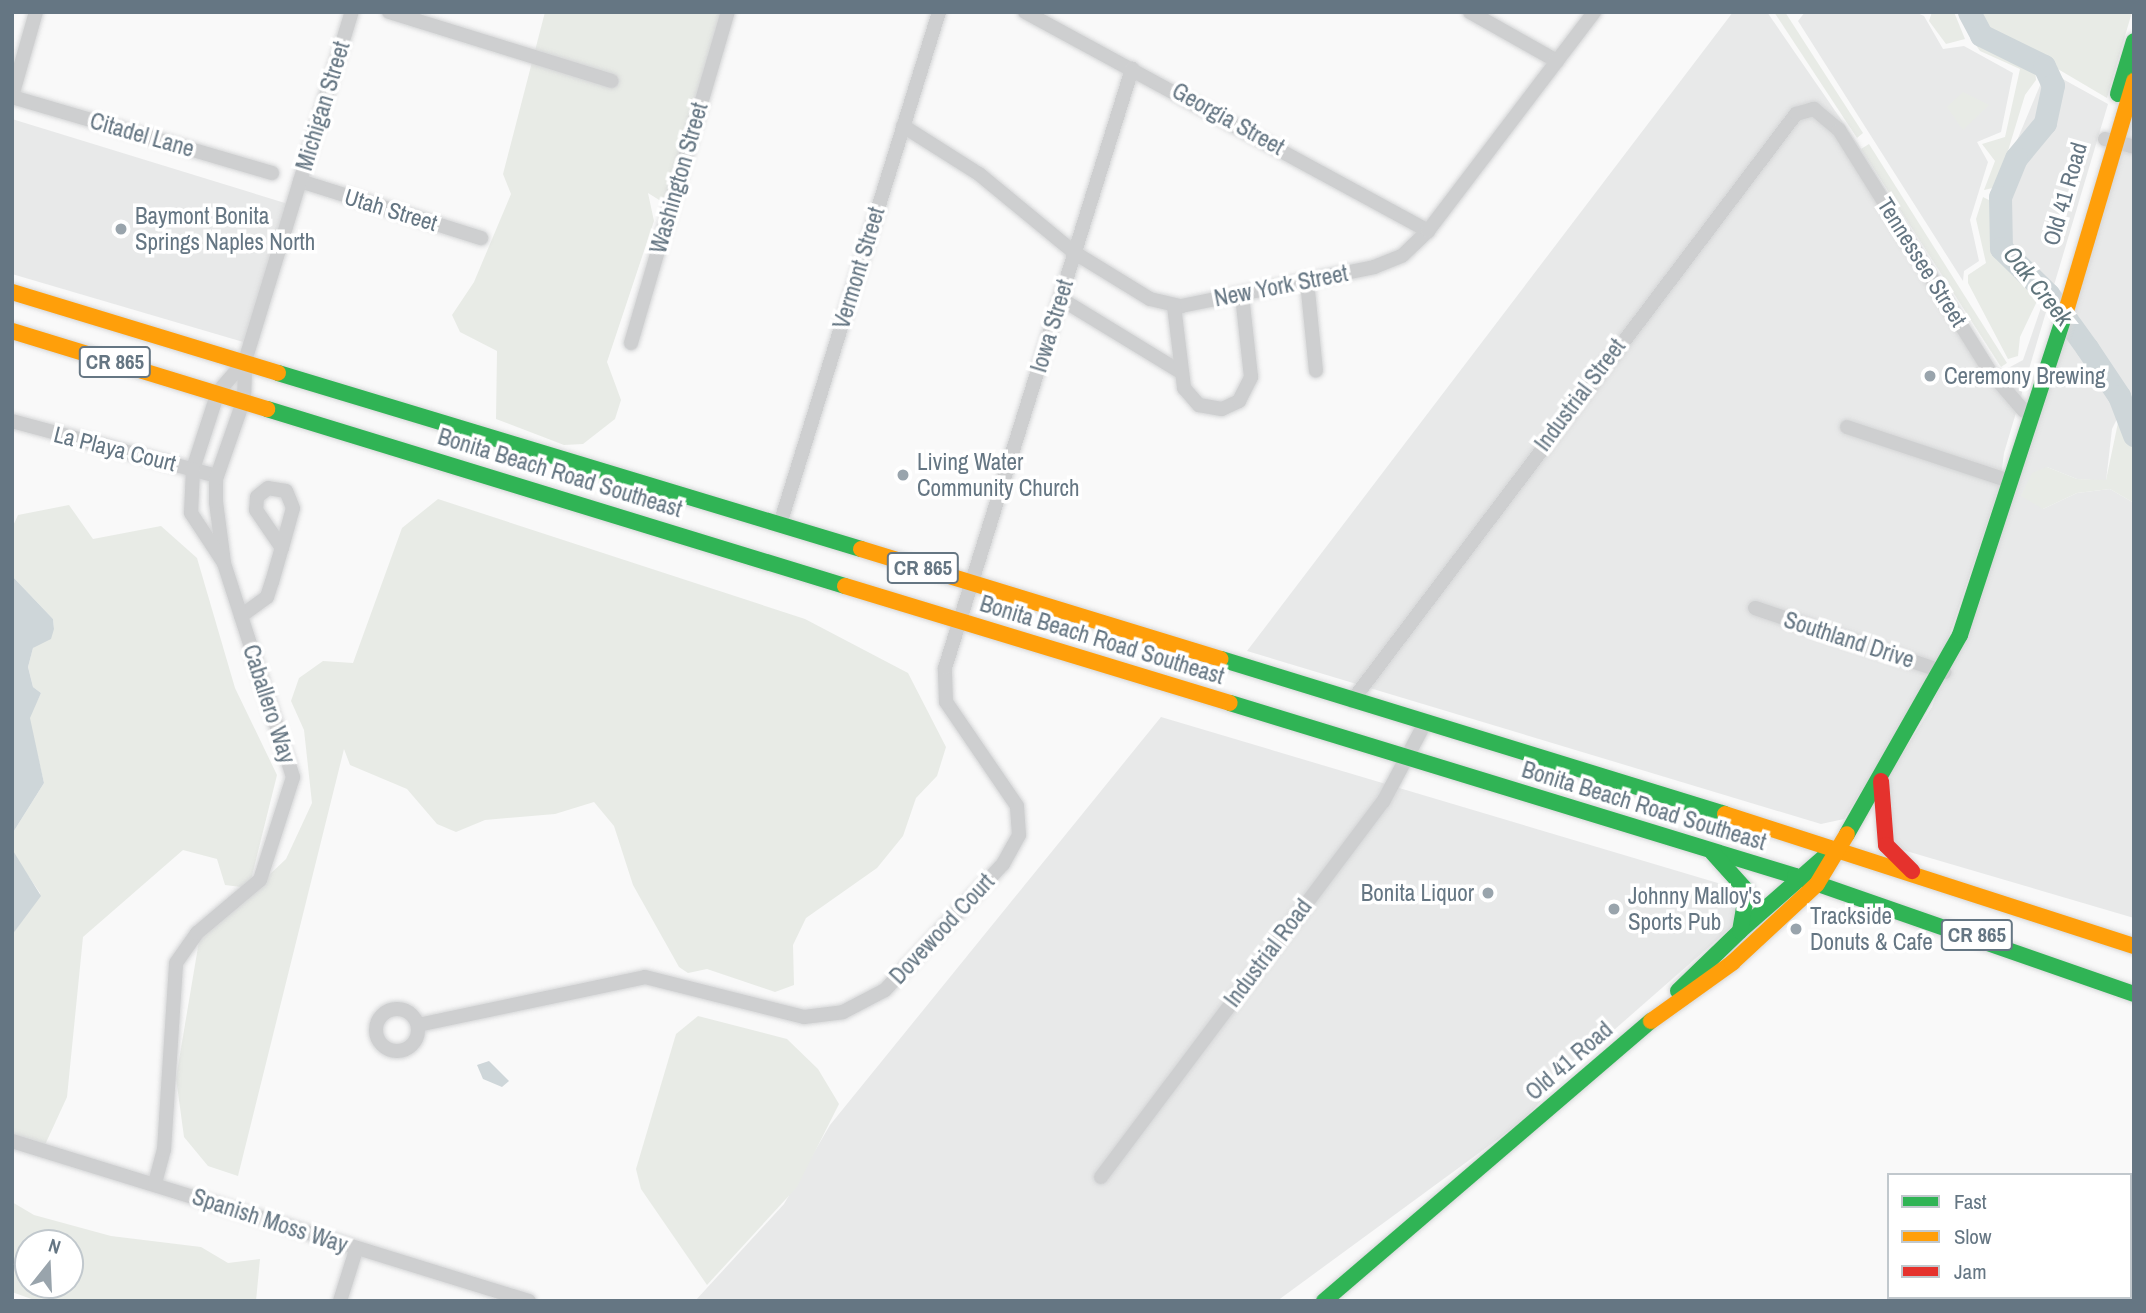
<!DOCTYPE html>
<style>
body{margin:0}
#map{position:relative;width:2146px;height:1313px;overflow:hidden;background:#f9f9f9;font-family:"Archivo Narrow",sans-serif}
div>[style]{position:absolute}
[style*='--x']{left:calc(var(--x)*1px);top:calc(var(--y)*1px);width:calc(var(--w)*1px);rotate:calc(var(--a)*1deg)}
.built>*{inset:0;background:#e8e9e9}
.green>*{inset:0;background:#e8ebe6}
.water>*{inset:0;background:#ced6d9}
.river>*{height:23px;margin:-11.5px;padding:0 11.5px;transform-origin:11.5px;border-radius:11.5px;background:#ced6d9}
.roads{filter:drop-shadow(0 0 2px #d5d6d7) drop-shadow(0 0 2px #d5d6d7)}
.street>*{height:14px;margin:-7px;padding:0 7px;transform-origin:7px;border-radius:7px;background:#cecfd0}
.street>.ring{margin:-7px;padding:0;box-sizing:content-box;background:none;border:14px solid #cecfd0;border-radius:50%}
.fast>*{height:16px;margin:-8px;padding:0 8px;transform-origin:8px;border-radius:8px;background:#30b455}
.slow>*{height:16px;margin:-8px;padding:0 8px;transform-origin:8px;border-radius:8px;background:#ff9f0a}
.jam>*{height:16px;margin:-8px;padding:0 8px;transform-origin:8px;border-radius:8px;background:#e5322d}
.dots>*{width:19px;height:19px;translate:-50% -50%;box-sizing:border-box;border:4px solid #fff;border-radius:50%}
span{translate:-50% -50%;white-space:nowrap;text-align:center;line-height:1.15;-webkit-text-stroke:7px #fff;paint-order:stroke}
.shield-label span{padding:2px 5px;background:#fff;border:2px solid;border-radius:5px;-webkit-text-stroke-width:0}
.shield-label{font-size:21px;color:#657683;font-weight:700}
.street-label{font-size:23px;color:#657683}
.poi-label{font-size:23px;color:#657683}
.left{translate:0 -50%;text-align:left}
.right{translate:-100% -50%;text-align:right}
.water-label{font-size:24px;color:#60757c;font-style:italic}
.frame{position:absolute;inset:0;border:14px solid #657683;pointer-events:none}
.legend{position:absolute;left:1887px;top:1173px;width:245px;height:126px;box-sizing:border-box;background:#fff;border:2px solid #c1c8cd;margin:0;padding:9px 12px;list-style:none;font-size:21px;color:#657683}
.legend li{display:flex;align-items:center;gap:14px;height:35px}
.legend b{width:35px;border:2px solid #c1c8cd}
.north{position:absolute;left:14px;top:1229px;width:70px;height:70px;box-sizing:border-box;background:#fff;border:2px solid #c1c8cd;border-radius:50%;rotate:18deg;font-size:19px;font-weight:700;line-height:28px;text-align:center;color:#657683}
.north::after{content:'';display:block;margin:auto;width:24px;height:32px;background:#99a4ac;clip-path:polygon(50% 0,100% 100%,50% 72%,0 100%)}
</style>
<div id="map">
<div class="built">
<i style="clip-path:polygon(1733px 12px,1767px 12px,1858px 144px,1999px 373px,2023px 360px,2045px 296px,2007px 253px,1995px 193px,2041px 83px,2041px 67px,2108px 104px,2004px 453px,2000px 485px,1938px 669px,1844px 819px,1821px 824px,1247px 651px)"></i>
<i style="clip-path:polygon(1805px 12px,1915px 12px,1924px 16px,1943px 49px,1964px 46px,2013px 73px,2001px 132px,1977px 142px,1988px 162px,1970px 220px,1979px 261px,1964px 271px,1963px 281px,1798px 21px)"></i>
<i style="clip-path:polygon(2134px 103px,2134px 414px,2120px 413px,2112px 429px,2106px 481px,2077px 479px,2047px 467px,2043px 509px,2077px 493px,2110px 489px,2134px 503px,2134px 918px,1896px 848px,1886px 823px,1889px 774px,1932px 707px)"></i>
<i style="clip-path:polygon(12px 119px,298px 207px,257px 346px,12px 274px)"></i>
<i style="clip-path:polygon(1161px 717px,1738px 889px,1735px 924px,1566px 1072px,1524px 1120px,1277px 1301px,695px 1301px,784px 1204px,830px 1125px)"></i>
</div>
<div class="green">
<i style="clip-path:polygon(545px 12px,723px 12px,664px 203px,648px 193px,654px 221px,607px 362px,621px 400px,615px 419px,583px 444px,564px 445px,496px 419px,497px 351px,460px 332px,452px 315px,474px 282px,511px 194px,503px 174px)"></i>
<i style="clip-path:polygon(1774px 12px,1785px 12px,1863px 133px,1857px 138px)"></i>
<i style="clip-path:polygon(1932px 12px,1954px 12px,1965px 39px,1946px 44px,1929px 21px)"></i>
<i style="clip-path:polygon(1973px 12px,2132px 12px,2107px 98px,2017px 45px,1983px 33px)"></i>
<i style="clip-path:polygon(1969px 35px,2035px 67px,2036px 80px,2025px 95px,1997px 187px,1984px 190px,1995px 161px,1982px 144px,2005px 137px,2020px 69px,1980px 51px)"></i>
<i style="clip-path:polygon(1963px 92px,1989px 105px,1963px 130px,1947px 107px)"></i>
<i style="clip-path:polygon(1869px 144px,2007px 363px,2001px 367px,1861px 149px)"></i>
<i style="clip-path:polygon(1983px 197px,1995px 203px,2002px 257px,2040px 295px,2020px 337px,2018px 356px,2008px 359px,1968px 283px,1968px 275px,1986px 263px,1976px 219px)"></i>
<i style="clip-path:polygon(2120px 413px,2134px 414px,2134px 503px,2110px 489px,2077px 493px,2043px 509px,2021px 496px,2032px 473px,2047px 467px,2077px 479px,2106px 480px)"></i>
<i style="clip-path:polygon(438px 499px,805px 619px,908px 673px,946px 747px,937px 776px,916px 798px,903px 836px,877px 868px,806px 918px,793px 945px,794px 985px,775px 992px,707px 969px,688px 973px,679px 967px,633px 885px,614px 826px,594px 802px,555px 814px,485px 820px,456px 832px,437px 824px,407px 789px,350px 765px,344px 749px,238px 1176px,208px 1166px,184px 1137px,176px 1078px,199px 941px,286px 859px,312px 803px,304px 730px,291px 701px,299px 678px,323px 661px,353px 663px,402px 528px)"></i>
<i style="clip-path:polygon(69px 505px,93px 539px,161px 526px,197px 558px,235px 688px,277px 775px,249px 888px,225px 885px,217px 859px,183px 850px,83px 937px,67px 1097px,44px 1147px,12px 1141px,12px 935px,40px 893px,14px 855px,12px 834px,44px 783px,29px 718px,41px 693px,33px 687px,28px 667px,33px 648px,54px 629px,53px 619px,12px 576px,12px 528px,18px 515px)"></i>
<i style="clip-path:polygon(698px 1016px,787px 1039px,818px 1069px,839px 1104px,797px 1187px,707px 1285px,641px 1189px,636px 1169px,676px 1034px)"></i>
<i style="clip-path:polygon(evenodd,12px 1202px,34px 1215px,111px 1236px,201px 1247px,228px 1263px,260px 1259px,256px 1301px,37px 1301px,12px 1292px,12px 1202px,28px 1243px,70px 1243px,70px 1285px,28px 1285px,28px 1243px)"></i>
</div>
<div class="water">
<i style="clip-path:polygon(12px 576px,53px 619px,54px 629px,51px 639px,33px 648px,28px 667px,33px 687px,41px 693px,30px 718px,44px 783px,12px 834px)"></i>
<i style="clip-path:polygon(12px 849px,41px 896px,12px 935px)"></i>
<i style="clip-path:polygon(489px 1061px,509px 1081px,502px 1087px,483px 1079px,477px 1065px)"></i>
</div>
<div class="river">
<i style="--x:1969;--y:12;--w:26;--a:62"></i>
<i style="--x:1981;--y:35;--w:70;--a:26.2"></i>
<i style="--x:2044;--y:66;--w:21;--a:65"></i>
<i style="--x:2053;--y:85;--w:39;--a:102"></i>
<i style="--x:2045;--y:123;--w:45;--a:129.6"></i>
<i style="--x:2016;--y:158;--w:42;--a:112.3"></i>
<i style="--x:2000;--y:197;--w:51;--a:88.9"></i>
<i style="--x:2001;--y:248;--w:66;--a:44.4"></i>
<i style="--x:2048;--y:294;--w:67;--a:54.2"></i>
<i style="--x:2087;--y:348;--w:58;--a:56.3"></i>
<i style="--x:2119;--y:396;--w:42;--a:69"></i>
</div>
<div class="roads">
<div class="street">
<i style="--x:389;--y:12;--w:233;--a:17.2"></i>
<i style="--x:1025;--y:12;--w:459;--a:28.5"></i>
<i style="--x:1470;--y:12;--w:100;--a:29.4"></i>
<i style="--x:12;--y:96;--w:87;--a:-74.1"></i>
<i style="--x:12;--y:97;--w:271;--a:16.3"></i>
<i style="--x:903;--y:126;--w:90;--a:32.3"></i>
<i style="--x:979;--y:174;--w:124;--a:39.5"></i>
<i style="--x:1075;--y:253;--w:88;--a:31.5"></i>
<i style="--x:1150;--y:299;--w:32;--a:13"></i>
<i style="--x:1181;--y:306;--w:197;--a:-11.4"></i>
<i style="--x:1374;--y:267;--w:31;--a:-22"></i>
<i style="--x:1403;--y:255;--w:35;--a:-44"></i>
<i style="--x:1428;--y:231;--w:275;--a:-52.8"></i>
<i style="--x:2105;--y:139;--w:30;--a:15"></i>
<i style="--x:300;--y:181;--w:190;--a:17.5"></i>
<i style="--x:1307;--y:281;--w:90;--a:84.3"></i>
<i style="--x:1061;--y:299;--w:138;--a:31.4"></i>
<i style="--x:1174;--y:306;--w:83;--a:83"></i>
<i style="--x:1184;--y:388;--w:23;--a:49"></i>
<i style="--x:1199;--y:405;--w:23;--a:10"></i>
<i style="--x:1222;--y:409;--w:19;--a:-25"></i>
<i style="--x:1239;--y:401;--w:27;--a:-63"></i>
<i style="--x:1251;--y:377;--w:82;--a:-96.3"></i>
<i style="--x:631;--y:343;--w:345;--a:-73.7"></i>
<i style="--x:245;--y:361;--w:365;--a:-73"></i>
<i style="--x:12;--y:421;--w:212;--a:15"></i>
<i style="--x:1847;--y:427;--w:171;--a:18.4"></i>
<i style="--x:780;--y:524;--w:536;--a:-72.75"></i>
<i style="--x:1755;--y:608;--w:200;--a:18.7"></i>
<i style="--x:241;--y:616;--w:32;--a:-36"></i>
<i style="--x:267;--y:597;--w:16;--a:-72"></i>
<i style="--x:272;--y:582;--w:35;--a:-74"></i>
<i style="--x:282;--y:548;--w:41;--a:-74.6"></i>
<i style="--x:293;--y:508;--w:18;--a:-112"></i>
<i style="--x:286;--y:491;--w:18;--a:-171"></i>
<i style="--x:268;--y:488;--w:14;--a:141"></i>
<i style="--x:257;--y:497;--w:13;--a:94"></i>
<i style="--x:256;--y:510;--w:46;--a:55.6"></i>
<i style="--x:1352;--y:701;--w:736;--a:-52.9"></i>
<i style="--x:1796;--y:114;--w:19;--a:-16"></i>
<i style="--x:1814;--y:109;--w:33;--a:40"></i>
<i style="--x:1839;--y:130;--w:287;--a:58"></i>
<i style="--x:1991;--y:373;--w:50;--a:49"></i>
<i class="ring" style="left:376px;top:1009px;width:28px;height:28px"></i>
<i style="--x:418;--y:1025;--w:232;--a:-11.9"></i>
<i style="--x:645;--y:977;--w:164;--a:14.1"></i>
<i style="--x:804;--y:1017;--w:39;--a:-7"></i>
<i style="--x:843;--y:1012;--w:47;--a:-27.6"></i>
<i style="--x:885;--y:990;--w:173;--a:-46.9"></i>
<i style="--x:1003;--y:864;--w:33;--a:-61"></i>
<i style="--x:1019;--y:835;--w:29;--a:-94"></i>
<i style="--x:1017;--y:806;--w:126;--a:-124.3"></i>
<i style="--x:946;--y:702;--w:34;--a:-92"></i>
<i style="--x:945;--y:668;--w:628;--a:-72.66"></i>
<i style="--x:12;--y:1141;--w:541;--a:17.2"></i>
<i style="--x:1101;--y:1177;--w:469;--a:-53.1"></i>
<i style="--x:1383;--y:802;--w:89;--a:-62"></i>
<i style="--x:155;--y:1183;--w:34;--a:-75"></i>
<i style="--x:164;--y:1150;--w:187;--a:-86.3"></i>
<i style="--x:176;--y:963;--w:37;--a:-55"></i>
<i style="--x:197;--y:933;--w:82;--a:-40.1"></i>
<i style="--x:260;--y:880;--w:108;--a:-72.2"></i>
<i style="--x:293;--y:777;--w:225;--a:-107.9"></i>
<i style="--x:224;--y:563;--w:62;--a:-97.5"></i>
<i style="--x:216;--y:502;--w:23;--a:-90"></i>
<i style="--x:216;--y:479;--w:85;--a:-70.7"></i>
<i style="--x:244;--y:399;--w:38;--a:-88"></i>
<i style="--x:245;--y:361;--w:41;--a:131.1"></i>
<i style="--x:218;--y:392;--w:81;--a:108"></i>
<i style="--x:193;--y:469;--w:44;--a:92.6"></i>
<i style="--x:191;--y:513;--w:60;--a:56.6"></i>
<i style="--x:340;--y:1301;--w:53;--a:-72.6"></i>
</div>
<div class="fast">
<i style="--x:2118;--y:94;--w:55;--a:-73.2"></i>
<i style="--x:278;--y:373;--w:609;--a:16.8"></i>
<i style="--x:267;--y:409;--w:604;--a:17.03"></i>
<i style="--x:1221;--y:659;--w:527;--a:17.09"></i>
<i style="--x:1230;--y:703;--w:591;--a:17.02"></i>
<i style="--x:1795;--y:876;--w:359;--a:19.2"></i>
<i style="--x:1847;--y:834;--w:229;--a:-60.4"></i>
<i style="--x:1960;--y:635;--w:341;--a:-71.9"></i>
<i style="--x:1741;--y:930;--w:121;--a:-41.3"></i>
<i style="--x:1678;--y:991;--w:86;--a:-44.1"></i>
<i style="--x:1740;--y:931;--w:41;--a:-80.1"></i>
<i style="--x:1747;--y:891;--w:52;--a:-131.9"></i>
<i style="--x:1324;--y:1301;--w:430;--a:-40.6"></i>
</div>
<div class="slow">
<i style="--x:12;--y:292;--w:278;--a:16.9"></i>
<i style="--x:2066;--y:311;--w:240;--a:-73.5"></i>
<i style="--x:12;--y:331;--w:267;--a:17"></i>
<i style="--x:861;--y:549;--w:376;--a:17"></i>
<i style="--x:845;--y:586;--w:402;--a:16.9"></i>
<i style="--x:1725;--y:814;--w:430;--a:17.9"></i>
<i style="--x:1651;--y:1021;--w:100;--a:-35.6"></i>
<i style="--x:1732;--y:963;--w:116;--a:-42.9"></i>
<i style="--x:1817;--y:884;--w:58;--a:-59"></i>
</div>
<div class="jam">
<i style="--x:1881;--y:781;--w:64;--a:85.5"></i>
<i style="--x:1886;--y:845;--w:37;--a:45"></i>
</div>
</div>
<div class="dots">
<i style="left:121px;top:229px;background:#99a4ac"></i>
<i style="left:1930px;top:376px;background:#99a4ac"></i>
<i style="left:903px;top:475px;background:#99a4ac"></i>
<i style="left:1488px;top:893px;background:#99a4ac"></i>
<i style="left:1614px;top:909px;background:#99a4ac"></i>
<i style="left:1796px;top:929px;background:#99a4ac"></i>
</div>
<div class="shield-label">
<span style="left:115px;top:362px">CR 865</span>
<span style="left:923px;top:568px">CR 865</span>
<span style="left:1977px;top:935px">CR 865</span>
</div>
<div class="street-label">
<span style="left:323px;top:106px;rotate:-73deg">Michigan Street</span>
<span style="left:1228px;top:119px;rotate:29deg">Georgia Street</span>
<span style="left:142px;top:135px;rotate:16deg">Citadel Lane</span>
<span style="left:679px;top:178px;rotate:-74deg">Washington Street</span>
<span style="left:2065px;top:194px;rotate:-74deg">Old 41 Road</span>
<span style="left:391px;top:210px;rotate:17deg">Utah Street</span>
<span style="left:1922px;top:262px;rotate:58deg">Tennessee Street</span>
<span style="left:859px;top:268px;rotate:-73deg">Vermont Street</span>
<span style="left:1281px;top:286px;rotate:-11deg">New York Street</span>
<span style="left:1052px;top:326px;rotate:-73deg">Iowa Street</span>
<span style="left:1580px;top:395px;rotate:-53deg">Industrial Street</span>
<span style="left:115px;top:449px;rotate:14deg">La Playa Court</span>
<span style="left:560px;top:473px;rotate:17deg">Bonita Beach Road Southeast</span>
<span style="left:1102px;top:640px;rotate:17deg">Bonita Beach Road Southeast</span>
<span style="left:1849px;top:640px;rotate:18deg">Southland Drive</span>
<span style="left:269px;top:704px;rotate:72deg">Caballero Way</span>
<span style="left:1644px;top:806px;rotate:17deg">Bonita Beach Road Southeast</span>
<span style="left:942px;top:929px;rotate:-47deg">Dovewood Court</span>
<span style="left:1268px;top:953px;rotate:-53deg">Industrial Road</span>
<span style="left:1569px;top:1061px;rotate:-41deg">Old 41 Road</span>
<span style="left:270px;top:1221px;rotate:18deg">Spanish Moss Way</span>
</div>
<div class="poi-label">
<span class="left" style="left:135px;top:229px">Baymont Bonita<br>Springs Naples North</span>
<span class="left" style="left:1944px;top:376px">Ceremony Brewing</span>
<span class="left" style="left:917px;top:475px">Living Water<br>Community Church</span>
<span class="right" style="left:1474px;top:893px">Bonita Liquor</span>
<span class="left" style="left:1628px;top:909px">Johnny Malloy's<br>Sports Pub</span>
<span class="left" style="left:1810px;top:929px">Trackside<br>Donuts &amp; Cafe</span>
</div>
<div class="water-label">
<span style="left:2038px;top:286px;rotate:51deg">Oak Creek</span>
</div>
<div class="frame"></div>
<ul class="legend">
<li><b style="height:9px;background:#30b455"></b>Fast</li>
<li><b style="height:9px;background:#ff9f0a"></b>Slow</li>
<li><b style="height:9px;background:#e5322d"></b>Jam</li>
</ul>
<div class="north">N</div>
</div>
